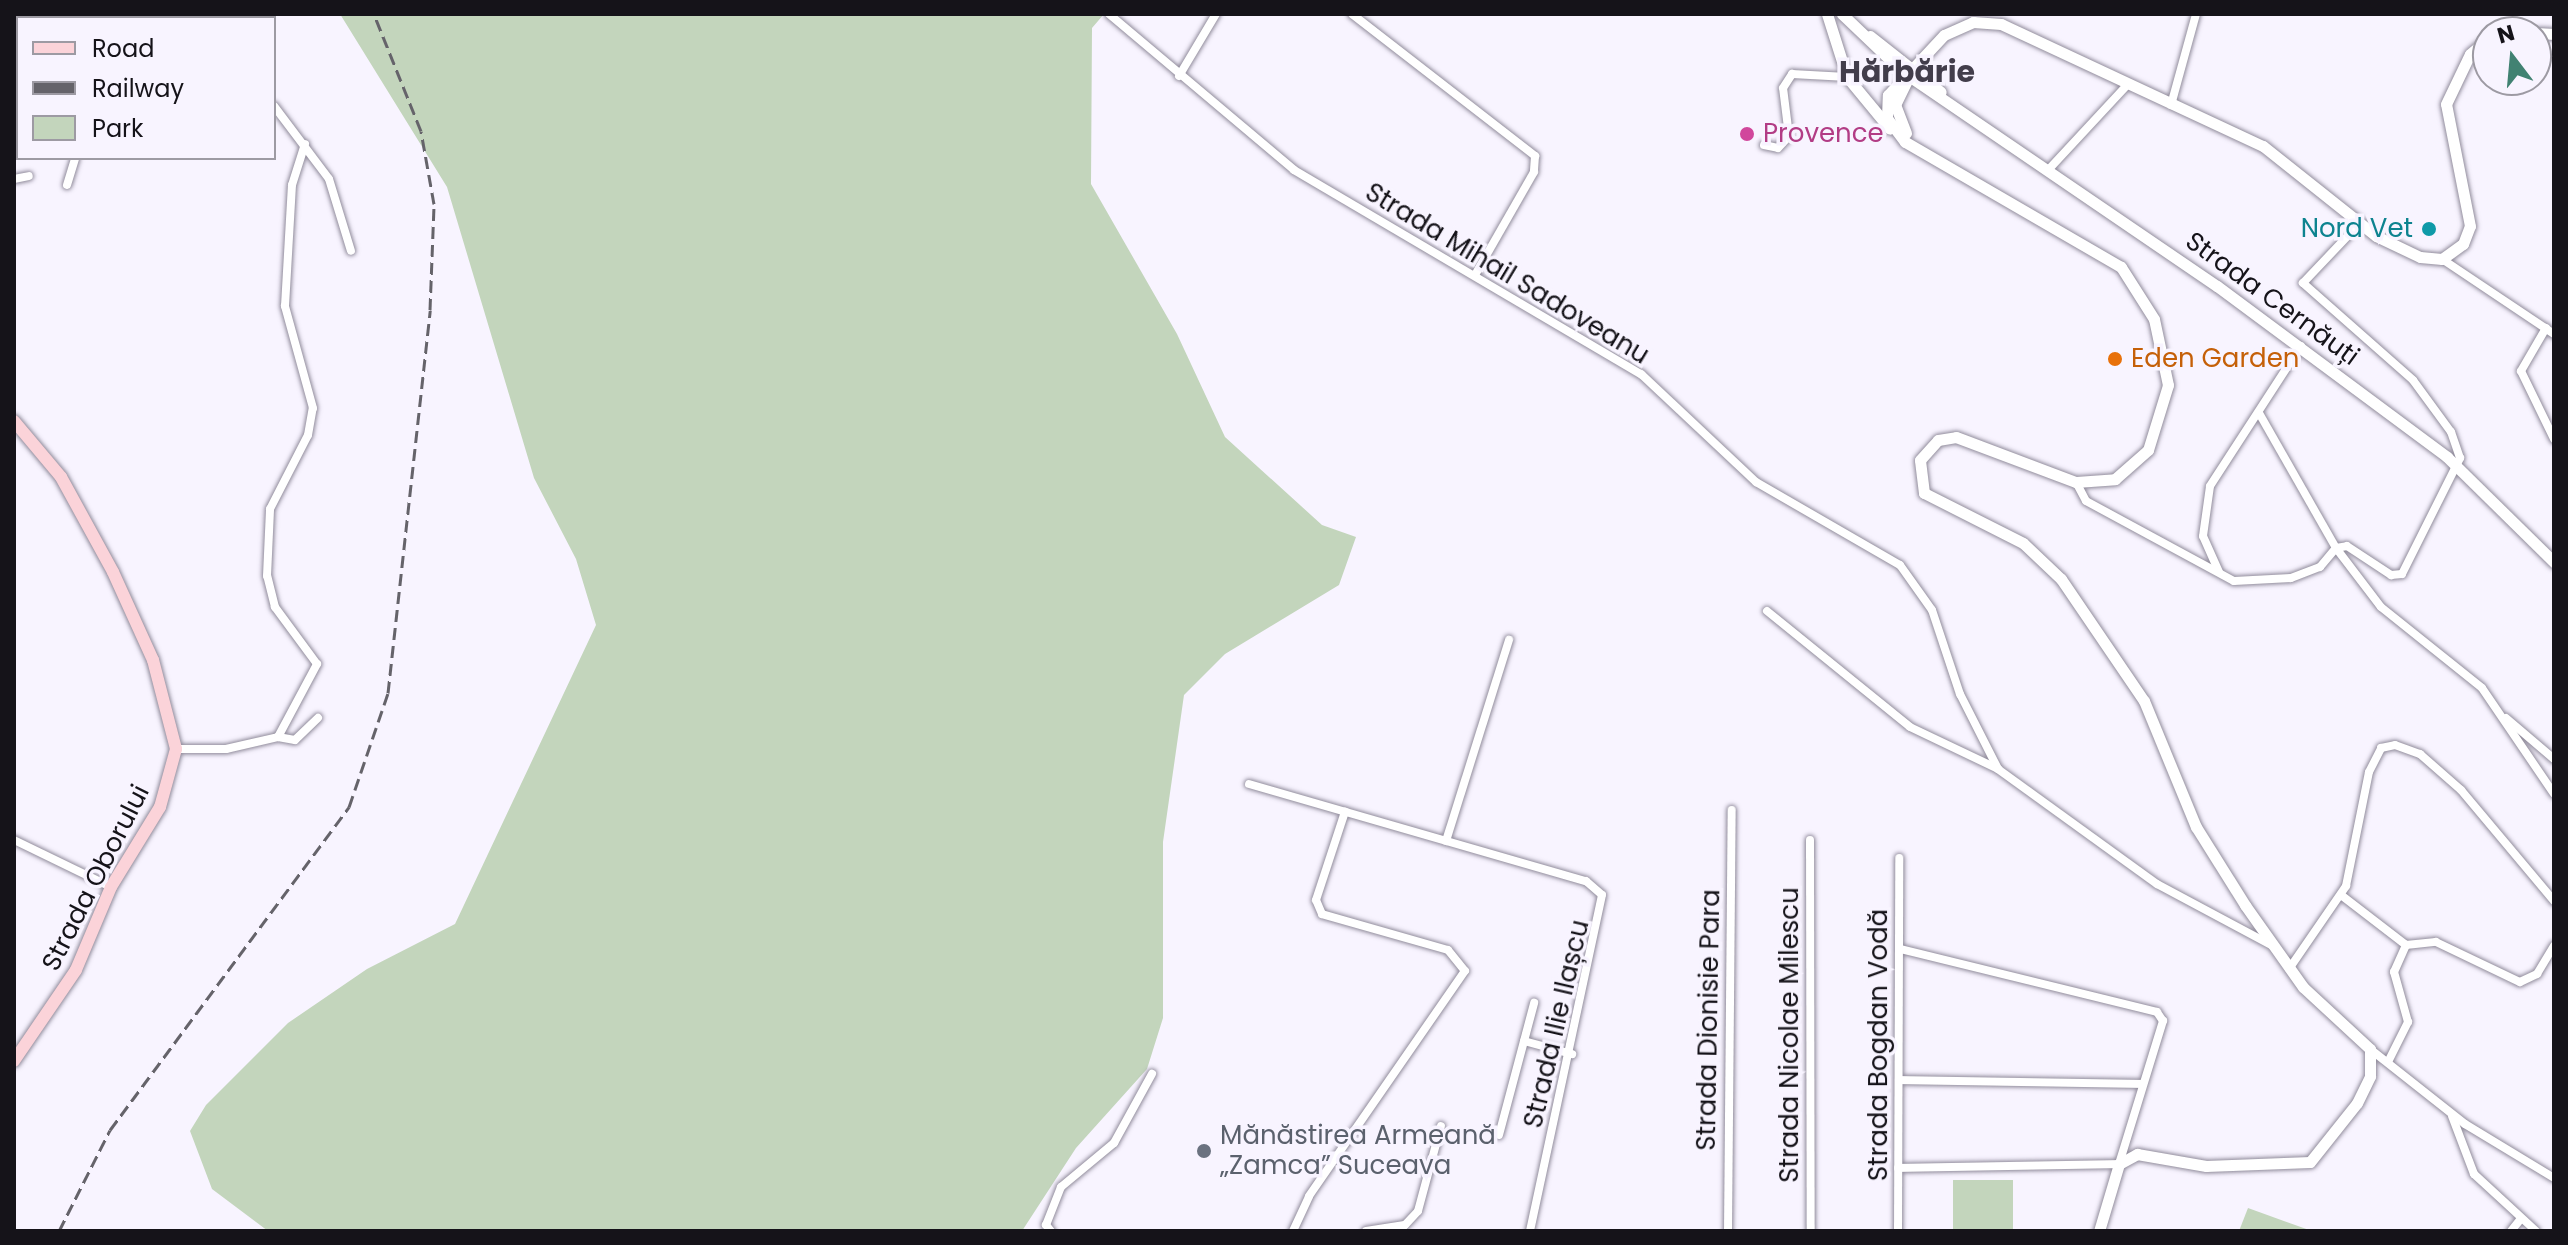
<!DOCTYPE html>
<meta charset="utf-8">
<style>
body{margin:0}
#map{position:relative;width:2568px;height:1245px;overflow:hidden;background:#f8f4ff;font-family:Poppins,sans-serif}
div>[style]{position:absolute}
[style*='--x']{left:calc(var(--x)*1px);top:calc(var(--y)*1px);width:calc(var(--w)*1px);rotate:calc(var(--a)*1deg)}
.green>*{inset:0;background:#c3d5bc;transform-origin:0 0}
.roads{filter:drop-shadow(0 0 2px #918c9c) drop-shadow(0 0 2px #918c9c)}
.street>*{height:8px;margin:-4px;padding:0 4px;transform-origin:4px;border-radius:4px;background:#fff}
.secondary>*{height:11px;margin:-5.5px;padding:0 5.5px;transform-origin:5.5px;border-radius:5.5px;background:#fff}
.primary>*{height:12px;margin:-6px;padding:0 6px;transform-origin:6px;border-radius:6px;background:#fbd3d9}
.rail>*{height:3px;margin-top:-1.5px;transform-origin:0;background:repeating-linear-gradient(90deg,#65636a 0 12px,transparent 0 18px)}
.dots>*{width:22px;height:22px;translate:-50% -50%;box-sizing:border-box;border:4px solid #f8f4ff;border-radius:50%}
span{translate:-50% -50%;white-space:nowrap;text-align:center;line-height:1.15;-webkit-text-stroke:7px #f8f4ff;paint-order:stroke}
.hotel-label{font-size:26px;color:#b23c85}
.left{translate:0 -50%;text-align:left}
.culture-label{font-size:26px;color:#0d838f}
.right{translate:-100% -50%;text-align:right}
.street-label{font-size:26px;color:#151319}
.food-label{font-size:26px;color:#c56008}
.worship-label{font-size:26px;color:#5b616d}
.quarter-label{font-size:30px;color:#423d4b;font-weight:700}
.frame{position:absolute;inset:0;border:16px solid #151319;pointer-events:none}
.legend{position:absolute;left:16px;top:16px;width:260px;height:144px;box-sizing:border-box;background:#f8f4ff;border:2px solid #9d9aa3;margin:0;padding:10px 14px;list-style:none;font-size:24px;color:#151319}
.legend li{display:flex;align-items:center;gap:16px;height:40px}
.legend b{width:40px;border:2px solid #9d9aa3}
.north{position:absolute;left:2472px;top:16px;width:80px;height:80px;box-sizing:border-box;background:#f8f4ff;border:2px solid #9d9aa3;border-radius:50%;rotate:344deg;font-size:22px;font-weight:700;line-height:32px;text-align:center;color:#151319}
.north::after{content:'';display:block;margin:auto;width:28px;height:36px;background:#418272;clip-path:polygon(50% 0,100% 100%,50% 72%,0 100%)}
</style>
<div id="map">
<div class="green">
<i style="clip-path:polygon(340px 14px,1104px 14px,1092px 28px,1091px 184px,1177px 334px,1225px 437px,1322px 525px,1356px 537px,1339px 585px,1225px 654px,1184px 695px,1163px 842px,1163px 1018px,1147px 1069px,1076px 1148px,1022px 1231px,268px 1231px,212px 1189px,190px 1131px,206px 1105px,288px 1023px,367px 969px,455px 924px,596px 625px,576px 559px,534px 478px,447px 187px)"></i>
<i style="left:2013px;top:1180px;width:51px;height:60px;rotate:90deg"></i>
<i style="clip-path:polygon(2248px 1208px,2312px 1231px,2239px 1231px)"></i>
</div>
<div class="roads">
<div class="street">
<i style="--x:1109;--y:14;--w:242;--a:40.1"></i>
<i style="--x:1294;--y:170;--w:403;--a:30.5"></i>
<i style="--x:1641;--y:374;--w:158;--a:43.2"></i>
<i style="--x:1756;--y:482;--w:166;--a:30"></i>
<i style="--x:1900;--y:565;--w:55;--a:54.6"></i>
<i style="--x:1932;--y:610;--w:89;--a:71.6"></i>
<i style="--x:1960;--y:694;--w:84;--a:63.1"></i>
<i style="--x:1352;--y:14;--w:232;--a:37.8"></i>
<i style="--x:1535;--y:156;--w:16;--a:94"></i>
<i style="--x:1534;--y:172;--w:119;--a:119.8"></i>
<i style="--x:1179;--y:76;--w:72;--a:-59.2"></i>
<i style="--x:2171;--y:105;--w:94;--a:-74.6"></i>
<i style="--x:274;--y:106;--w:91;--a:53"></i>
<i style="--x:329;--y:179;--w:75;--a:73"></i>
<i style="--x:1764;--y:145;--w:14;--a:12"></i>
<i style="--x:1778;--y:148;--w:16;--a:-47"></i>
<i style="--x:1789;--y:136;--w:48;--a:-97.1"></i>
<i style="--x:1783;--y:88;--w:17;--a:-57"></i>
<i style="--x:1792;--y:74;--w:55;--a:3.1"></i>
<i style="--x:2050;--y:168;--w:113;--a:-47.1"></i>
<i style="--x:14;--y:179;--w:15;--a:-11"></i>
<i style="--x:67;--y:185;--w:28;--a:-73"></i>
<i style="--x:2442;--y:259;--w:135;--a:33.8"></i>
<i style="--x:2546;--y:328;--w:50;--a:120.2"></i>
<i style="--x:2521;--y:371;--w:76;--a:64.1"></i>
<i style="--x:2259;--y:413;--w:155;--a:60.3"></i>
<i style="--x:2336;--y:548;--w:74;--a:52.7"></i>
<i style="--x:2381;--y:607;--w:129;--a:38.7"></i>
<i style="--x:2482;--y:688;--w:128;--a:55.8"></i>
<i style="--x:2076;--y:482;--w:21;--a:62"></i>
<i style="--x:2086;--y:501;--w:168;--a:28.4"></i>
<i style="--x:2234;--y:581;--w:57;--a:-3"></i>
<i style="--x:2291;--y:578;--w:31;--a:-21"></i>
<i style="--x:2320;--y:567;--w:25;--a:-50"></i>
<i style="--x:2336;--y:548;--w:11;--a:-10"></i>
<i style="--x:2347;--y:546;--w:53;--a:33.4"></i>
<i style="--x:2391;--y:575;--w:11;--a:-5"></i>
<i style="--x:2402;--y:574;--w:130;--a:-63.4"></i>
<i style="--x:2460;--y:458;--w:28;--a:-109"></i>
<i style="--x:2451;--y:432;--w:64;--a:-126.2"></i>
<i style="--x:2413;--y:380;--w:147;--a:-138.6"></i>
<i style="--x:2303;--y:283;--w:80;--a:-46.5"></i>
<i style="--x:2219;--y:572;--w:39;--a:-114"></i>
<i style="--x:2203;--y:536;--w:50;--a:-82"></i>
<i style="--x:2210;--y:486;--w:167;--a:-57"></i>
<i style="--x:1767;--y:611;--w:184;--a:39"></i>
<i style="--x:1910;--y:727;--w:98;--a:25.5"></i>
<i style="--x:1998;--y:769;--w:196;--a:35.9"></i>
<i style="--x:2157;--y:884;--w:132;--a:28.1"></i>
<i style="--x:2506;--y:718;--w:63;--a:40.5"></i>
<i style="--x:278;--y:737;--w:17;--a:10"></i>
<i style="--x:295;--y:740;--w:32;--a:-44"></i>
<i style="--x:176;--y:749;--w:50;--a:0"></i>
<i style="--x:226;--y:749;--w:53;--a:-13"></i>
<i style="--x:278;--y:737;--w:83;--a:-61.9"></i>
<i style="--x:317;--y:664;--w:71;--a:-126.4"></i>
<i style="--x:275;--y:607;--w:32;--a:-104"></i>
<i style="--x:267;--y:576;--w:67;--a:-87.4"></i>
<i style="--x:270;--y:509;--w:83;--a:-62.8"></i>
<i style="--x:308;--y:435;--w:27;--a:-80"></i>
<i style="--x:313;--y:408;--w:106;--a:-105.4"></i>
<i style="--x:285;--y:306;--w:121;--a:-86.7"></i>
<i style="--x:292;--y:185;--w:43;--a:-72.4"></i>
<i style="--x:1249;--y:784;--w:351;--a:16.1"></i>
<i style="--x:1586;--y:881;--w:21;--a:41"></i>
<i style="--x:1602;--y:895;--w:344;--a:102.1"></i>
<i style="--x:14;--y:840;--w:108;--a:25.9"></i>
<i style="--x:1810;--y:840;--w:391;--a:89.9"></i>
<i style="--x:1446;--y:841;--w:211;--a:-72.6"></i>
<i style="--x:2341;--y:895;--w:82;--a:37.6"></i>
<i style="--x:2289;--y:969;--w:101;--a:-55.5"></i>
<i style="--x:2346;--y:886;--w:116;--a:-78.6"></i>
<i style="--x:2369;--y:772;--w:27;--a:-63"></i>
<i style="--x:2381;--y:748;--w:14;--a:-12"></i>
<i style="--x:2395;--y:745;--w:27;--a:20"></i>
<i style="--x:2420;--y:754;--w:55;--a:41.3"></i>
<i style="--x:2461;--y:790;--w:145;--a:50"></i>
<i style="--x:1524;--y:1041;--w:50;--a:15.2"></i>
<i style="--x:2370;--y:1049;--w:121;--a:38.3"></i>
<i style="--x:2465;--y:1124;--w:104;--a:31.2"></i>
<i style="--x:2388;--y:1062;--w:45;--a:-63.4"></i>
<i style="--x:2408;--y:1022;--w:52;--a:-105.6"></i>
<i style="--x:2394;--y:972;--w:30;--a:-66"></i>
<i style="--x:2406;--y:945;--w:30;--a:-6"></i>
<i style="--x:2436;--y:942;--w:93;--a:25.5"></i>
<i style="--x:2520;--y:982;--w:19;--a:-25"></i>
<i style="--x:2537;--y:974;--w:33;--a:-59"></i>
<i style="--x:1899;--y:1080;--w:243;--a:0.9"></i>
<i style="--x:2452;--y:1116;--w:62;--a:69.2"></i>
<i style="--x:2474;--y:1174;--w:84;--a:42.6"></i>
<i style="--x:1499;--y:1135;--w:137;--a:-75.1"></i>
<i style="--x:1898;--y:1168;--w:221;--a:-1"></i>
<i style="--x:2119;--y:1164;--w:150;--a:-72.9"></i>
<i style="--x:2163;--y:1021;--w:11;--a:-124"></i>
<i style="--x:2157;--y:1012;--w:265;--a:-166.2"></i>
<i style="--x:1051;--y:1231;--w:8;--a:-130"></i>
<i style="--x:1046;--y:1225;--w:41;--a:-68.5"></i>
<i style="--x:1061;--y:1187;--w:69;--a:-39.7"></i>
<i style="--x:1114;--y:1143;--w:79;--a:-61.2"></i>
<i style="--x:1293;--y:1231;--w:38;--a:-65"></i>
<i style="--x:1309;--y:1196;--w:274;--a:-55.3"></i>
<i style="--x:1465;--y:971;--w:27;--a:-129"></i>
<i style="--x:1448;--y:950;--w:131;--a:-164.1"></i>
<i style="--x:1322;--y:914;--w:15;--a:-113"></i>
<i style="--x:1316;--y:900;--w:93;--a:-71.8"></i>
<i style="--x:1366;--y:1231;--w:39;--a:-9"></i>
<i style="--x:1405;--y:1225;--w:19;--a:-47"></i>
<i style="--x:1418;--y:1211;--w:88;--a:-74.9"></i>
<i style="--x:1728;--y:1231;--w:421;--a:-89.5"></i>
<i style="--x:1898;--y:1231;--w:373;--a:-89.8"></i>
<i style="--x:2511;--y:1231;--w:14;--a:-51"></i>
</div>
<div class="secondary">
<i style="--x:1827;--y:14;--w:66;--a:72.4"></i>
<i style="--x:1847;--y:77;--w:67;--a:50.4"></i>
<i style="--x:1842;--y:14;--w:84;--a:43.6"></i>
<i style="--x:1903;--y:72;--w:380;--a:34.3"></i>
<i style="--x:2217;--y:286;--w:287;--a:36.6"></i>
<i style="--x:2447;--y:457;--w:150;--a:44.5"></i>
<i style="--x:2536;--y:33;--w:18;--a:3"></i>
<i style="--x:1870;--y:36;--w:90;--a:38.3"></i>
<i style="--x:1906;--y:133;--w:30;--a:-111"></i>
<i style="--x:1895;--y:105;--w:39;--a:-64"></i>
<i style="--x:2099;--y:1231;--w:70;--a:-73.4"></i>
<i style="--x:2119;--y:1164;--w:21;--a:-29"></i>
<i style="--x:2137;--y:1154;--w:70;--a:9.9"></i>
<i style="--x:2206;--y:1166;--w:104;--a:-2.2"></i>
<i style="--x:2310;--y:1162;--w:75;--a:-51.5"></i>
<i style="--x:2357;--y:1103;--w:30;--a:-64"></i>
<i style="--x:2370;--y:1076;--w:27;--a:-90"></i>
<i style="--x:2370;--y:1049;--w:91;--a:-137.2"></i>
<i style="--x:2303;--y:987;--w:100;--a:-125.3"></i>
<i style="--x:2245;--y:905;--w:92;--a:-122.1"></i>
<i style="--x:2196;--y:827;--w:136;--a:-112.4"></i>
<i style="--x:2144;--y:701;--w:148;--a:-124.2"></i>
<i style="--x:2061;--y:579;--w:52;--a:-136.5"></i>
<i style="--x:2023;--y:543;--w:111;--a:-153.2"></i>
<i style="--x:1924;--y:493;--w:33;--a:-97"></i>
<i style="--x:1920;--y:460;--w:27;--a:-48"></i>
<i style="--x:1938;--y:440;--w:18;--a:-9"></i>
<i style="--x:1956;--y:437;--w:128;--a:20.6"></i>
<i style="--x:2076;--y:482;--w:39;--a:-4"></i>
<i style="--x:2115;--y:479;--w:44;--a:-41.3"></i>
<i style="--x:2148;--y:450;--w:68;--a:-72.9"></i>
<i style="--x:2168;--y:385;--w:67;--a:-102"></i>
<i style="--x:2154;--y:319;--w:62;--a:-122.4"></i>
<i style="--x:2121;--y:267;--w:250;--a:-149.9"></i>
<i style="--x:1905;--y:142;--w:30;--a:-127"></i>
<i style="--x:1887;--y:118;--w:23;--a:-88"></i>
<i style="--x:1888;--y:95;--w:82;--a:-47"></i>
<i style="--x:1944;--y:35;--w:32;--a:-24"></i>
<i style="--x:1973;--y:22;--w:28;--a:4"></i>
<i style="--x:2001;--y:24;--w:289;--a:25"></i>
<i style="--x:2263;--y:146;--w:144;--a:38.5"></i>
<i style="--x:2376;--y:236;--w:49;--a:25.5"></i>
<i style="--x:2420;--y:257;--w:22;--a:5"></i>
<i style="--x:2442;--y:259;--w:26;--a:-36"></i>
<i style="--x:2463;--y:244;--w:19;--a:-69"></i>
<i style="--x:2470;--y:226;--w:124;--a:-101.1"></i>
<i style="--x:2446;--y:104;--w:55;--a:-64.4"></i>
<i style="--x:2470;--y:54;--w:23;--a:-40"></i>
</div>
<div class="primary">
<i style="--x:25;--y:18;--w:6;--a:-45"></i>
<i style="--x:14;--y:30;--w:6;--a:-51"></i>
<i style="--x:14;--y:421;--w:73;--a:50"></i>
<i style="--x:61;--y:477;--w:108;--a:61.3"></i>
<i style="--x:113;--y:572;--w:97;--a:65.6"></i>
<i style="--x:153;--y:660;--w:92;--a:75.5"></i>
<i style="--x:176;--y:749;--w:60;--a:105.4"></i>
<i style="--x:160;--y:807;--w:94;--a:121.5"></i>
<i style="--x:111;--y:887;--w:90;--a:112.9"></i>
<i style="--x:76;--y:970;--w:110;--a:124.3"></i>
</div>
</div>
<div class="rail">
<i style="--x:59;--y:1231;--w:113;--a:-63.2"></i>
<i style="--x:110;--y:1130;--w:402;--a:-53.5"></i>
<i style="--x:349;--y:807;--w:120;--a:-71.1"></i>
<i style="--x:388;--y:693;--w:385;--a:-83.7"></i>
<i style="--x:430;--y:310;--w:106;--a:-87.8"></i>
<i style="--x:434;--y:204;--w:74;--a:-100.1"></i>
<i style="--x:421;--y:131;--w:126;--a:-111.9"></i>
</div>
<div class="dots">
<i style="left:1747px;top:134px;background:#d1479c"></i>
<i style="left:2429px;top:229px;background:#0f9aa8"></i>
<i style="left:2115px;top:359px;background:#e8710a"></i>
<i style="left:1204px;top:1151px;background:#6b7280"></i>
</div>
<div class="hotel-label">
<span class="left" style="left:1763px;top:134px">Provence</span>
</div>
<div class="culture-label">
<span class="right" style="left:2413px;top:229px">Nord Vet</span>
</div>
<div class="street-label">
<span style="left:1507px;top:274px;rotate:31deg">Strada Mihail Sadoveanu</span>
<span style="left:2272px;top:299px;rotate:36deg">Strada Cernăuți</span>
<span style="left:96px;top:878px;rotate:-63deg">Strada Oborului</span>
<span style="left:1709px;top:1020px;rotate:-89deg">Strada Dionisie Para</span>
<span style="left:1557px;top:1024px;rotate:-77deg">Strada Ilie Ilașcu</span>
<span style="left:1790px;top:1035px;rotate:-90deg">Strada Nicolae Milescu</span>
<span style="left:1879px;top:1045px;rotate:-90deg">Strada Bogdan Vodă</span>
</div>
<div class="food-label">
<span class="left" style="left:2131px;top:359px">Eden Garden</span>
</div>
<div class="worship-label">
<span class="left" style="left:1220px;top:1151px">Mănăstirea Armeană<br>„Zamca” Suceava</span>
</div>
<div class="quarter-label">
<span style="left:1907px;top:72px">Hărbărie</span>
</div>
<div class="frame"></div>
<ul class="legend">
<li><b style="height:10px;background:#fbd3d9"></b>Road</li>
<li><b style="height:10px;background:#65636a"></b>Railway</li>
<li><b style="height:22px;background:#c3d5bc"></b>Park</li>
</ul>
<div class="north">N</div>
</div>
